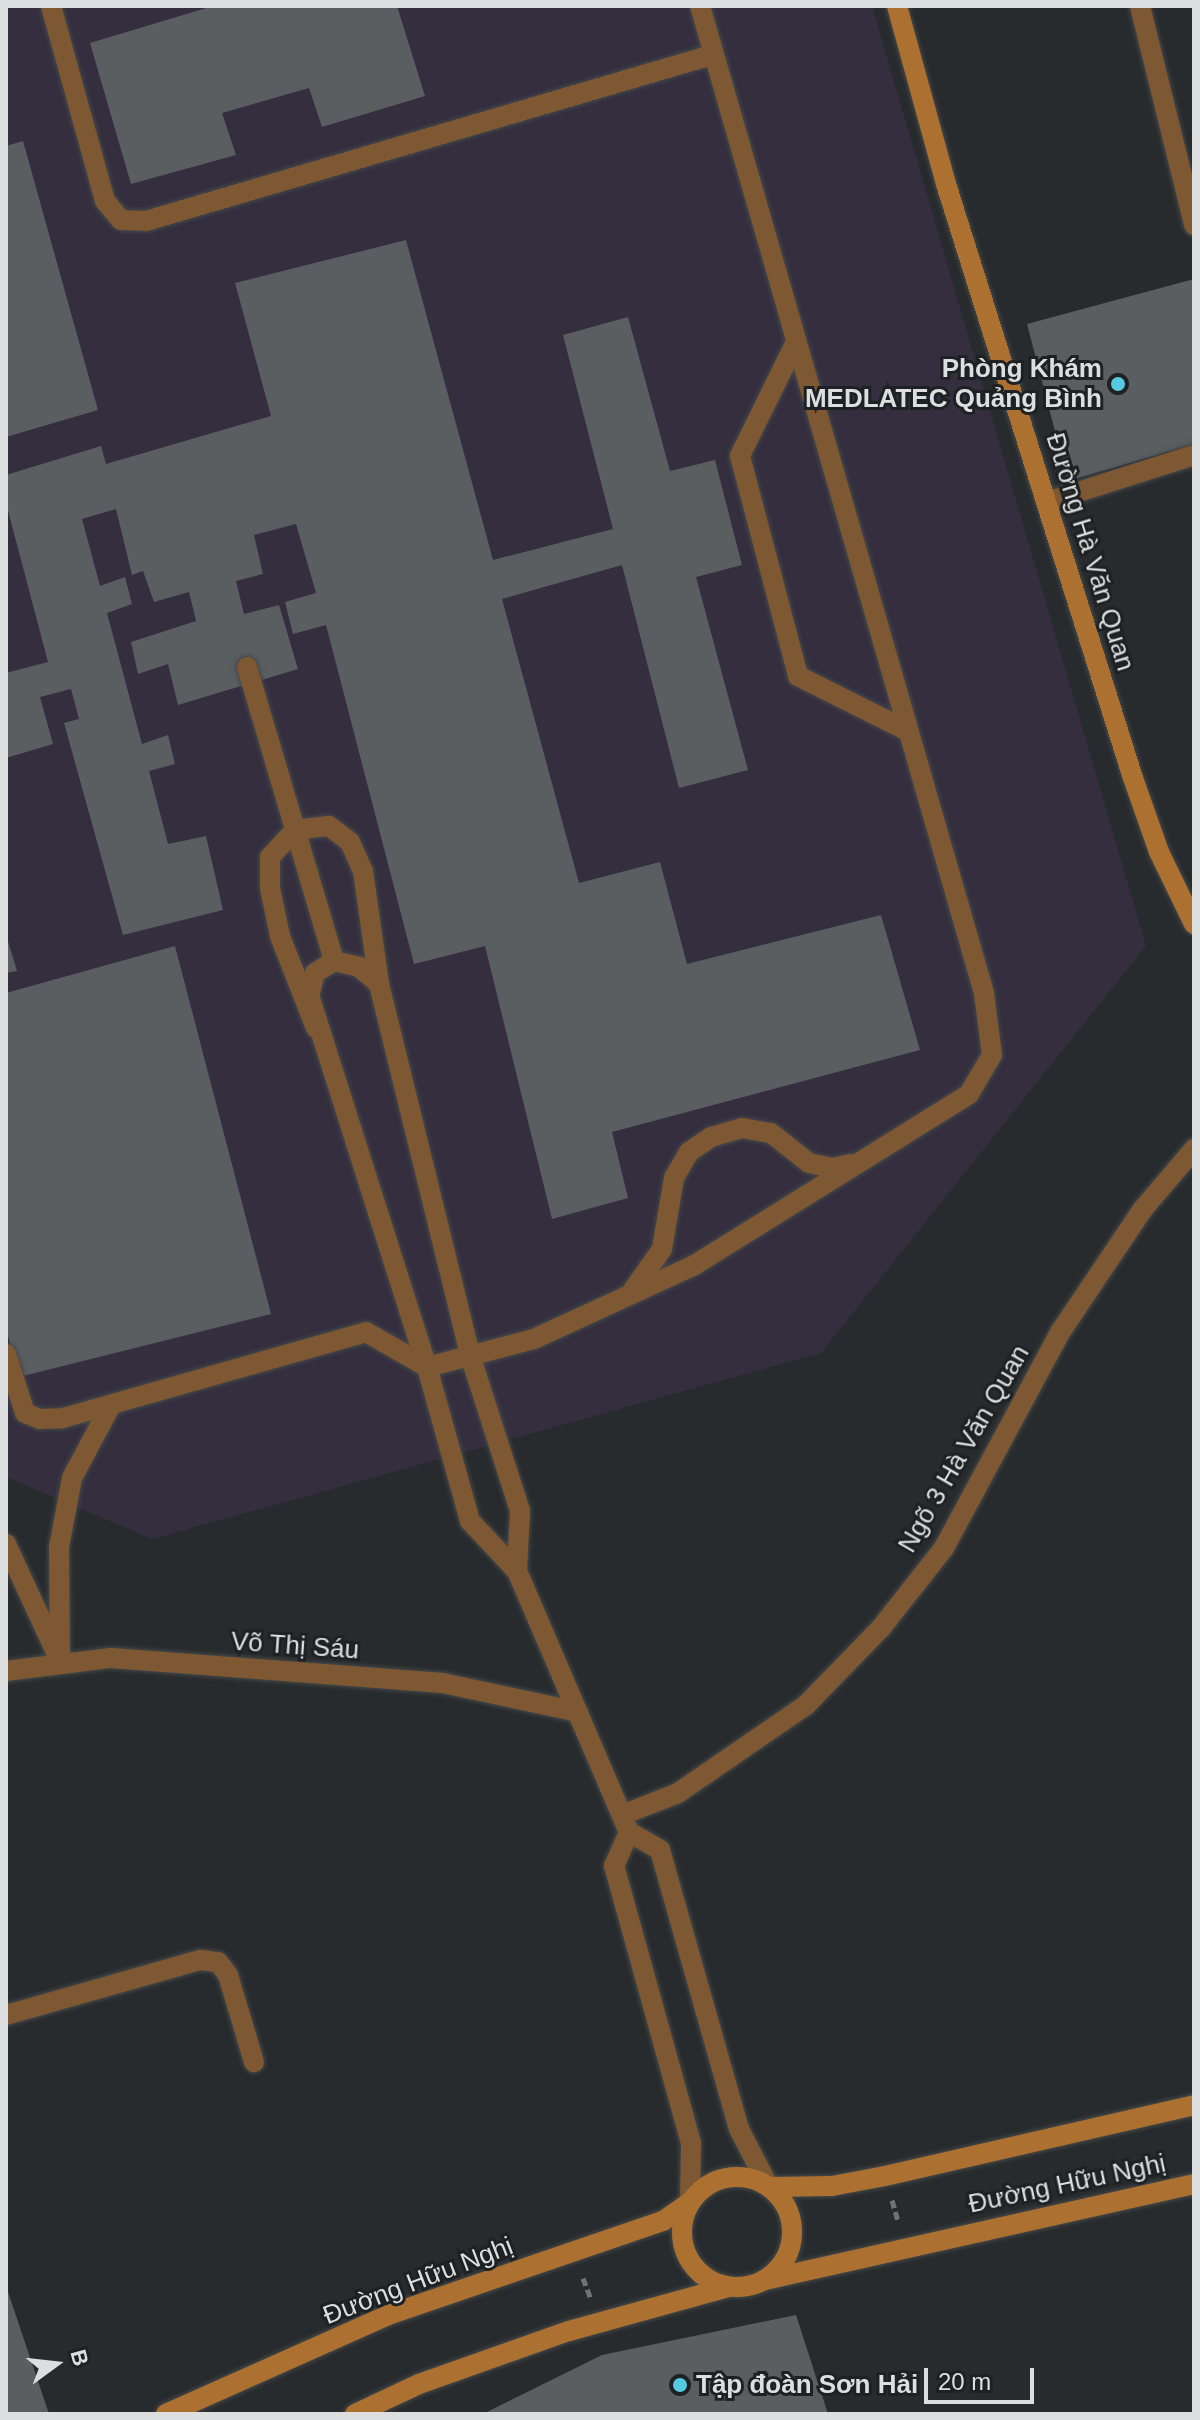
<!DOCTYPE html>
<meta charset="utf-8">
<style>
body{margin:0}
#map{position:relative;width:1200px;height:2420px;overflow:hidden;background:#282b2d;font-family:Arial,sans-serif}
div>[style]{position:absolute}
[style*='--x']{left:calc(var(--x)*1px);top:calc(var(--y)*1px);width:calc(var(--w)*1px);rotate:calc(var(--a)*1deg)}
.medical>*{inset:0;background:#342e3f}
.building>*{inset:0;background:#5b5e61}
.path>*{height:5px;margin-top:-2.5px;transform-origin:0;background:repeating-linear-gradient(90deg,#707374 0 8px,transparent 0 12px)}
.roads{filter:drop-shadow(0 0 2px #454849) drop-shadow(0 0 2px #454849)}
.service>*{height:20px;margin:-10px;padding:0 10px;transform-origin:10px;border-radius:10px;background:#7d5833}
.pedestrian>*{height:20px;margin:-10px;padding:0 10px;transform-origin:10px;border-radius:10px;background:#7d5833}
.minor>*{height:20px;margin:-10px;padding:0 10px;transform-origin:10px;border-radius:10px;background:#7d5833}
.tertiary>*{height:20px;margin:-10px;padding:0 10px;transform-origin:10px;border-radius:10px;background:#7d5833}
.secondary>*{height:20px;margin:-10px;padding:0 10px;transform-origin:10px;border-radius:10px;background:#ac7130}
.secondary>.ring{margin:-10px;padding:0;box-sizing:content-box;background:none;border:20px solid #ac7130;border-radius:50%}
.dots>*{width:22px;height:22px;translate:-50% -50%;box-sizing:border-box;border:4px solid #1e2123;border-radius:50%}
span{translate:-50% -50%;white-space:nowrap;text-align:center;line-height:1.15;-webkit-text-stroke:6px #1e2123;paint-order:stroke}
.poi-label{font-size:26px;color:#dcdedf;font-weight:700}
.right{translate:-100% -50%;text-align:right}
.left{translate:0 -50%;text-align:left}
.street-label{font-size:26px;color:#dcdedf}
.frame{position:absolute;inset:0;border:8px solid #dcdedf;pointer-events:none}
.north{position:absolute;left:16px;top:2324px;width:80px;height:80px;-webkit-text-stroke:6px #1e2123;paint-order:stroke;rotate:75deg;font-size:22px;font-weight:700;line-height:32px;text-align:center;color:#dcdedf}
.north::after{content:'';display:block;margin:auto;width:28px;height:36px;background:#dcdedf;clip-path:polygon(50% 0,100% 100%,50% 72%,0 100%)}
.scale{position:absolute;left:924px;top:2368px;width:110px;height:36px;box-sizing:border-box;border:4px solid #dcdedf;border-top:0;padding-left:10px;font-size:24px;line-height:28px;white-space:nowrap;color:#dcdedf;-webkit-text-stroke:6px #1e2123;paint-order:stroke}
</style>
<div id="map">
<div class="medical">
<i style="clip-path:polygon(6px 6px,872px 6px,1146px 946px,821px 1353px,152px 1539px,6px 1477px)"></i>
</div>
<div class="building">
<i style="clip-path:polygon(213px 6px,397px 6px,425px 96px,322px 127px,309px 88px,222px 113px,236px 155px,131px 184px,90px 43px)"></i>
<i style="clip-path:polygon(23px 141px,98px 410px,6px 437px,6px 146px)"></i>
<i style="clip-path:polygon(406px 240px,493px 560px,613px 529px,563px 335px,628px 317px,670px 471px,715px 460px,742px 565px,696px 577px,748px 770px,679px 788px,622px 565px,502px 599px,579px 883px,660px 862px,687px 964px,881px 915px,920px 1050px,612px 1132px,628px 1198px,552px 1219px,485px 946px,414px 964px,326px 625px,293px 634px,285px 602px,316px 593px,296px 524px,254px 535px,263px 574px,236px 581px,244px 614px,279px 605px,298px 669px,178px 705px,168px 664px,138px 674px,131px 642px,196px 621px,189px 592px,154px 602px,143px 571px,132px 575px,116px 509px,82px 519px,100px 586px,125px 577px,132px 604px,107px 613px,142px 744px,168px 735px,175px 764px,149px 771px,168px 844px,206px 836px,223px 910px,123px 935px,64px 723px,79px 719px,71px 689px,40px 697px,53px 744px,6px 758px,6px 673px,48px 662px,6px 503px,6px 475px,101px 446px,106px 464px,271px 416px,235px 283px)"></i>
<i style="clip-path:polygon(1194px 279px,1194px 444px,1068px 481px,1027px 324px)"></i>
<i style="clip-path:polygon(6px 935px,17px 971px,6px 973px)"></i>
<i style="clip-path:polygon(175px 946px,271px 1314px,19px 1377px,6px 1329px,6px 993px)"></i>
<i style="clip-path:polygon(7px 2289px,49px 2414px,6px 2414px)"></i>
<i style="clip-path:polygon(796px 2315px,828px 2414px,483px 2414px,602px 2355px)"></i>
</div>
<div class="path">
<i style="--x:892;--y:2200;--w:22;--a:74"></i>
<i style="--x:583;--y:2278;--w:22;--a:69"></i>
</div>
<div class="roads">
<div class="service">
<i style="--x:51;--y:6;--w:202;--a:74.5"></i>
<i style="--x:105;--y:201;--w:25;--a:50"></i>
<i style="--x:121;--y:220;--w:25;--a:2"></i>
<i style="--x:146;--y:221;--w:590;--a:-16.35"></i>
<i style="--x:796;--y:342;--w:127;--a:116.2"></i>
<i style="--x:740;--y:456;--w:228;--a:75.2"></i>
<i style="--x:798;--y:676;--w:123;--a:26.6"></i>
<i style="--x:633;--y:1290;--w:50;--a:-54.7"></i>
<i style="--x:662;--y:1249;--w:72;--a:-80.4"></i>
<i style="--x:674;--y:1178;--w:30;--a:-60"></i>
<i style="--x:689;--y:1152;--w:27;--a:-34"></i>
<i style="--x:711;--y:1137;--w:32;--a:-16"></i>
<i style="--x:742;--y:1128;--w:29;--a:10"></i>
<i style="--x:771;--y:1133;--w:48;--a:38.3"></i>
<i style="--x:809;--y:1163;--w:25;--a:12"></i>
<i style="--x:833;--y:1168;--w:18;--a:-13"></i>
<i style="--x:6;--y:1354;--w:62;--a:72.1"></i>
<i style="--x:25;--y:1413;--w:16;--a:22"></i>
<i style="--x:40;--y:1419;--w:23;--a:-2"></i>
<i style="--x:63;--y:1418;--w:315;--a:-15.8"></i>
<i style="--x:366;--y:1332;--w:70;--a:29.8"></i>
<i style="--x:427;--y:1367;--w:111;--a:-14.7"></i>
<i style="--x:534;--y:1339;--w:175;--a:-24.7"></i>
<i style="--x:693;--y:1266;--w:325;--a:-31.9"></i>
<i style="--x:969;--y:1094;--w:45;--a:-59.5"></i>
<i style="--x:992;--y:1055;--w:63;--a:-97.4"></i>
<i style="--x:984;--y:993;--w:1027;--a:-106.05"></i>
<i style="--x:427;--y:1367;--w:389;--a:-107.6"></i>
<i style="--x:309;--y:996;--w:24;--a:-75"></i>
<i style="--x:315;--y:973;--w:22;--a:-32"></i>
<i style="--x:334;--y:961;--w:26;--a:13"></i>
<i style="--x:359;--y:967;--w:26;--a:40"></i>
<i style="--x:379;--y:984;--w:382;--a:76.2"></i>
<i style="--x:60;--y:1661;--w:114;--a:-90.5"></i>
<i style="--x:59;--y:1547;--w:70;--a:-79.3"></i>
<i style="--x:72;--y:1478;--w:83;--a:-61.9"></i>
</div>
<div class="pedestrian">
<i style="--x:247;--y:667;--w:307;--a:73.5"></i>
<i style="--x:316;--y:1028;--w:99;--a:-111.4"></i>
<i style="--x:280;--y:936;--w:49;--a:-101.8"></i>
<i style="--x:270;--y:888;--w:31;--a:-90"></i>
<i style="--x:270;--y:857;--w:37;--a:-47"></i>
<i style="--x:295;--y:830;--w:34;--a:-7"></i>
<i style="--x:329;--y:826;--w:26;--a:37"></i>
<i style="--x:350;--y:842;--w:32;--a:66"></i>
<i style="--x:363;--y:871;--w:114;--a:81.9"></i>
</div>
<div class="minor">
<i style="--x:1140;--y:6;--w:226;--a:76.1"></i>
<i style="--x:1047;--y:502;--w:154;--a:-17.7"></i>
<i style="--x:470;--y:1355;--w:164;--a:72.2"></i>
<i style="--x:520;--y:1511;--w:60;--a:92.9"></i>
<i style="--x:427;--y:1367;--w:160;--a:74.4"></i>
<i style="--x:470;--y:1521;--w:69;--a:46.8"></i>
<i style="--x:517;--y:1571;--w:280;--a:66.8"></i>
<i style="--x:622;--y:1815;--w:60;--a:-21.4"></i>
<i style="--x:678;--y:1793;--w:155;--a:-34.5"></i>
<i style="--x:806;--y:1705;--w:107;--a:-45.8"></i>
<i style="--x:881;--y:1628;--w:102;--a:-51.8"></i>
<i style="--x:944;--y:1548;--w:247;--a:-61.7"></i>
<i style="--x:1061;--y:1331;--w:147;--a:-56.1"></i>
<i style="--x:1143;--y:1209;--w:79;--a:-49.6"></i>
<i style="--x:6;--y:2015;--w:203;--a:-15.8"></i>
<i style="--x:201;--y:1960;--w:17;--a:7"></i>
<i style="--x:218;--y:1962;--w:16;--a:52"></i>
<i style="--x:228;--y:1975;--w:91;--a:73.4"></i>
</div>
<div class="tertiary">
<i style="--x:6;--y:1544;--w:129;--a:65.2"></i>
<i style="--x:6;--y:1671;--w:106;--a:-7.1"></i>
<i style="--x:111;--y:1658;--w:333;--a:4.3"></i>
<i style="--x:443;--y:1683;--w:138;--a:12.1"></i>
<i style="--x:690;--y:2202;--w:59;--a:-89"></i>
<i style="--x:691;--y:2143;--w:288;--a:-105.5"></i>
<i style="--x:614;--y:1866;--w:37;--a:-66"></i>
<i style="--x:629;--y:1832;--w:36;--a:30"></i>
<i style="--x:660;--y:1850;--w:290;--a:74.2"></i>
<i style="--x:739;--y:2129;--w:65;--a:62.7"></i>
</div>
<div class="secondary">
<i style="--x:897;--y:6;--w:185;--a:74.6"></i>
<i style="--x:946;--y:184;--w:623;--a:72.53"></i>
<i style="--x:1133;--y:778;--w:78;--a:70.6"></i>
<i style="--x:1159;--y:852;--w:80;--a:64.1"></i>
<i class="ring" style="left:682px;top:2177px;width:90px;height:90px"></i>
<i style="--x:769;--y:2187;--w:63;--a:-0.9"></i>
<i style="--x:832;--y:2186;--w:54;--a:-10.7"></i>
<i style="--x:885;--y:2176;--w:317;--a:-12.9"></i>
<i style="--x:765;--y:2280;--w:440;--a:-12.6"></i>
<i style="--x:166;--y:2414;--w:243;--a:-24"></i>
<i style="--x:388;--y:2315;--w:291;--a:-18.9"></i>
<i style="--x:663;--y:2221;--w:33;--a:-35"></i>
<i style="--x:355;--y:2414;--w:71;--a:-25.1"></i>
<i style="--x:419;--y:2384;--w:159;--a:-19.5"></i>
<i style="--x:569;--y:2331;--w:166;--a:-15.4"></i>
</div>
</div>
<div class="dots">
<i style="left:1118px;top:384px;background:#56c9e0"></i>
<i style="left:680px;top:2385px;background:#56c9e0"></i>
</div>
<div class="poi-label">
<span class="right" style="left:1102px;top:384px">Phòng Khám<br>MEDLATEC Quảng Bình</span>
<span class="left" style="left:696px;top:2385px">Tập đoàn Sơn Hải</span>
</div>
<div class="street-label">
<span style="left:1090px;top:552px;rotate:73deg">Đường Hà Văn Quan</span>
<span style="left:964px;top:1449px;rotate:-60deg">Ngõ 3 Hà Văn Quan</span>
<span style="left:295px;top:1646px;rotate:4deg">Võ Thị Sáu</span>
<span style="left:1067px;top:2184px;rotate:-12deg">Đường Hữu Nghị</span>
<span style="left:418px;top:2281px;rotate:-21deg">Đường Hữu Nghị</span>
</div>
<div class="frame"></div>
<div class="north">B</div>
<div class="scale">20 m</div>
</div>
